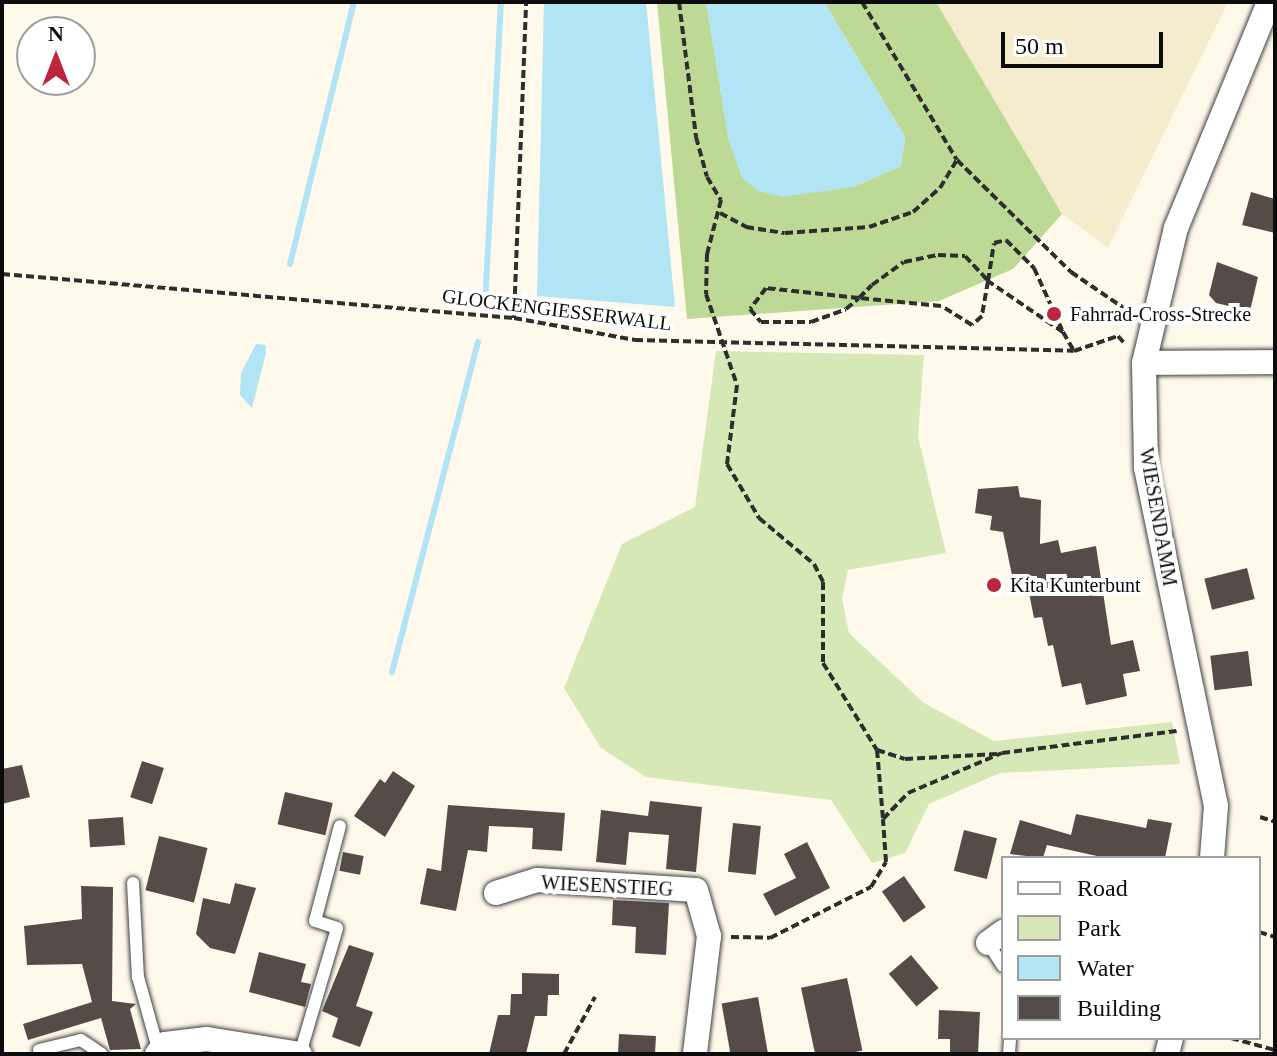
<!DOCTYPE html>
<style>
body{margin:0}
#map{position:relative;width:1277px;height:1056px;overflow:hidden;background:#fff9eb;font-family:Georgia,serif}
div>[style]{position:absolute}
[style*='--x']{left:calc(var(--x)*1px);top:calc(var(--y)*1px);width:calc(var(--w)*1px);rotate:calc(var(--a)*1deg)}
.farmland>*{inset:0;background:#f4eccc}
.green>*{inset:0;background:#d6e8b6}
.forest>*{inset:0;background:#bcd995}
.water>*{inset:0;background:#b1e4f5}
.stream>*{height:6px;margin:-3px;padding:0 3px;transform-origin:3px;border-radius:3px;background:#b1e4f5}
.building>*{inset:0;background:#554c49;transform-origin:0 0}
.path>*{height:4px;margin-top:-2px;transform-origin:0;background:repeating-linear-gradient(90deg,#2e2e2e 0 8px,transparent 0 12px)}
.roads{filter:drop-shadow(0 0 2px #3f3f3f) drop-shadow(0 0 2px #3f3f3f)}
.service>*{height:12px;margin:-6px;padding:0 6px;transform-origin:6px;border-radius:6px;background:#fff}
.minor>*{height:24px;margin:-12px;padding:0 12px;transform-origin:12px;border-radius:12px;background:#fff}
.dots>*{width:22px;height:22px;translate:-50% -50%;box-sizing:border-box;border:4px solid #fff;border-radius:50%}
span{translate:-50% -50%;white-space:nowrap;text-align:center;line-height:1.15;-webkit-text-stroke:8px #fff;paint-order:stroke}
.street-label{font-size:20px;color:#0c0c0c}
.poi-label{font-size:20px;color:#0c0c0c}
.left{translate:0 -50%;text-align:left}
.frame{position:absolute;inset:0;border:4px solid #0c0c0c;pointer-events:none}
.legend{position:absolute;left:1001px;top:856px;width:260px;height:184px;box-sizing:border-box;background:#fff;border:2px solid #9e9e9e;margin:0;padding:10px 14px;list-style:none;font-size:24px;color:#0c0c0c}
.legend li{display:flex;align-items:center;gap:16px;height:40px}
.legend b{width:40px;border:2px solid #9e9e9e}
.north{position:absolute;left:16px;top:16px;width:80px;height:80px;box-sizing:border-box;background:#fff;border:2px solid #9e9e9e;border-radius:50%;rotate:0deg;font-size:22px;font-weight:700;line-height:32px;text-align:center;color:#0c0c0c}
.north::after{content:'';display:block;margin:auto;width:28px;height:36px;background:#ba263e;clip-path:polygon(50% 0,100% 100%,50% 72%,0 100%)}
.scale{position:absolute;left:1001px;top:32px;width:162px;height:36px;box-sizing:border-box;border:4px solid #0c0c0c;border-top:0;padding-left:10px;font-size:24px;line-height:28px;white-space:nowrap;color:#0c0c0c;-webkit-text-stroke:6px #fff;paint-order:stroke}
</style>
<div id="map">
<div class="farmland">
<i style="clip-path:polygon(936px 2px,1228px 2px,1108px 248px,1062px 214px)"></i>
</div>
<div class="green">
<i style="clip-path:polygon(716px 351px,924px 355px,918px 437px,946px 553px,848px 570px,842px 599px,849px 633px,924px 703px,994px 741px,1172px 722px,1180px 764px,1000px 773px,929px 804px,905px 853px,872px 863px,831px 800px,646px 777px,601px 748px,564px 688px,622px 544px,695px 507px)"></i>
</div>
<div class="forest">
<i style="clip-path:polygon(657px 2px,706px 2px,729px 141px,853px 187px,901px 166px,905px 137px,824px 2px,936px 2px,1062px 214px,1013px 269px,939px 301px,687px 319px)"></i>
</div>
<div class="water">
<i style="clip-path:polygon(544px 2px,646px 2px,675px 307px,537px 296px)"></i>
<i style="clip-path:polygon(706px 2px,824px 2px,905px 137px,901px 166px,853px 187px,782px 197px,758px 191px,742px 178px,729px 141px)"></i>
<i style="clip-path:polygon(256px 344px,266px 345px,266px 353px,252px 408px,240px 395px,241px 373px)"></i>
</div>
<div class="stream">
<i style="--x:290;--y:264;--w:270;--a:-76.3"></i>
<i style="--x:485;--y:305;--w:303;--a:-87"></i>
<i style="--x:392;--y:672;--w:341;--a:-75.4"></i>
</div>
<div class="building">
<i style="clip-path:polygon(1251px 192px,1275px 199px,1275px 233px,1242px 225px)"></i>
<i style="clip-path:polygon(1217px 262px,1258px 277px,1250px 311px,1216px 303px,1209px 295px)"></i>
<i style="clip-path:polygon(1018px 486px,1020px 497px,1041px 500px,1040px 544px,1058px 540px,1061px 553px,1096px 546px,1111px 645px,1133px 640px,1140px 671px,1123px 674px,1127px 696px,1086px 705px,1081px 683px,1062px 687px,1053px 645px,1048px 646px,1042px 617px,1034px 618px,1026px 578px,1013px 580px,1003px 532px,990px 530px,992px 516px,975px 513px,978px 489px)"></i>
<i style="left:1247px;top:568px;width:32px;height:44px;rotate:76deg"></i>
<i style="left:1248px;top:651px;width:35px;height:38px;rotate:83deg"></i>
<i style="left:142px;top:761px;width:23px;height:38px;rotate:18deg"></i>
<i style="clip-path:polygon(22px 765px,30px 797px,2px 804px,2px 769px)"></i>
<i style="clip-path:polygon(393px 771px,415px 786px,385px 837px,354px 816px,380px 779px,385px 783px)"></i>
<i style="left:285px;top:792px;width:49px;height:33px;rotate:13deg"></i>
<i style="clip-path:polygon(650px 801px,702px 807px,696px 872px,666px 869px,669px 835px,629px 832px,626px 865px,596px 862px,601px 810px,648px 816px)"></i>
<i style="clip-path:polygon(448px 805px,565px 813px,562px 851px,532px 849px,533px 828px,489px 826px,487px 852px,468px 850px,456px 911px,420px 904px,427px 868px,441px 871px)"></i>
<i style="clip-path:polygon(1076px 814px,1146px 828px,1148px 819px,1172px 823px,1165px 858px,1106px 858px,1047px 845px,1043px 858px,1010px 854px,1020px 820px,1071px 835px)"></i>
<i style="left:123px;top:817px;width:28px;height:35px;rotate:86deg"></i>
<i style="left:733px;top:823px;width:28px;height:49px;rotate:6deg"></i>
<i style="left:964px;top:830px;width:34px;height:42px;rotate:14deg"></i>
<i style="left:159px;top:836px;width:50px;height:56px;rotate:14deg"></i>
<i style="clip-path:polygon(807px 842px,830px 888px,775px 916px,763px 894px,796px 878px,784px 854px)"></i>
<i style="left:343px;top:852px;width:21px;height:19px;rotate:11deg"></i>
<i style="left:904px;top:876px;width:38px;height:27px;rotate:55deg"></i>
<i style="clip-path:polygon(235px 883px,256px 888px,235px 954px,210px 948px,196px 934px,203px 898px,230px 904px)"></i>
<i style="clip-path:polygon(81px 886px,113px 887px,112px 1001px,136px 1004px,130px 1009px,141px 1049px,110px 1050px,101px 1018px,28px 1040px,23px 1024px,92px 1002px,82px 964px,27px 965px,24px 926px,82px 919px)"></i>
<i style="clip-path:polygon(613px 900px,669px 903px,666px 955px,635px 953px,636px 927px,612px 925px)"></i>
<i style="clip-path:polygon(349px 945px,374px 953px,356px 1006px,373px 1012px,360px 1047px,332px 1037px,338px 1018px,322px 1011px)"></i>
<i style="clip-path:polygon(259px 952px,306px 964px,301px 982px,311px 984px,305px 1007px,249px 992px)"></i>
<i style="left:911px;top:955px;width:43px;height:29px;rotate:50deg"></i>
<i style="clip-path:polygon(522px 973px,559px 974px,559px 995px,548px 995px,547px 1016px,535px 1016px,526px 1054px,489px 1054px,498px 1015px,510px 1015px,511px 994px,522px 994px)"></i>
<i style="left:847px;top:978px;width:74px;height:47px;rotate:78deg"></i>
<i style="left:758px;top:997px;width:58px;height:37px;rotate:80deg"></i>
<i style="clip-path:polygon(939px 1010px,980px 1012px,978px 1054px,950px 1054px,950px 1039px,938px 1039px)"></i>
<i style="left:619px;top:1034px;width:37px;height:20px;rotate:3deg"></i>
</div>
<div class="path">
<i style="--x:679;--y:2;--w:136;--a:82.8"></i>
<i style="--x:696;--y:137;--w:41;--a:74.6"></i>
<i style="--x:707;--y:177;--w:27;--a:59"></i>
<i style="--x:721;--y:200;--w:56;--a:104.5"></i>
<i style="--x:707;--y:254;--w:40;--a:91.4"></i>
<i style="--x:706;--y:294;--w:96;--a:71.2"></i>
<i style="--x:737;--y:385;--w:80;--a:97.2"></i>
<i style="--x:727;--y:464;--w:63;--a:59.3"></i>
<i style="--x:759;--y:518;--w:72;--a:39.9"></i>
<i style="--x:814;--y:564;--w:20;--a:63"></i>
<i style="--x:823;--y:582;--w:81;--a:90"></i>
<i style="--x:823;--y:663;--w:102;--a:58.2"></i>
<i style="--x:877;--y:750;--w:69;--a:85"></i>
<i style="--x:862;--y:2;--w:184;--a:59"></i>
<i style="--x:957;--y:160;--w:160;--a:44.5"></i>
<i style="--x:1071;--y:272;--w:76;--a:34.3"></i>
<i style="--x:720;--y:213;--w:30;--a:28"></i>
<i style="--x:746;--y:227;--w:39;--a:9"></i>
<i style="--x:785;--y:233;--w:84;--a:-4.1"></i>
<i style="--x:869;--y:227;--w:46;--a:-18.8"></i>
<i style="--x:913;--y:212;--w:36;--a:-42"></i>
<i style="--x:940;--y:188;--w:33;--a:-59"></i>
<i style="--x:1006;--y:240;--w:40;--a:45"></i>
<i style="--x:1034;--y:268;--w:70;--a:65.6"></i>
<i style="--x:1063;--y:332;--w:91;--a:-145.8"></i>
<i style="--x:988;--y:281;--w:38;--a:-81"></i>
<i style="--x:994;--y:243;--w:12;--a:-14"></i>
<i style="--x:2;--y:274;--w:514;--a:4.91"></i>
<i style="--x:514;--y:318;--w:123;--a:10.3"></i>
<i style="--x:635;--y:340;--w:439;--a:1.4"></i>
<i style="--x:1074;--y:351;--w:46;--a:-18.8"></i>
<i style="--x:1118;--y:336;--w:11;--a:49"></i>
<i style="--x:859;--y:298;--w:94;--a:-173.9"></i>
<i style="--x:766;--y:288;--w:26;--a:127"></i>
<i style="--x:750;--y:309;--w:17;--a:50"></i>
<i style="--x:761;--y:322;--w:50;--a:0"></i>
<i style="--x:811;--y:322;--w:37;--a:-20"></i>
<i style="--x:846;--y:309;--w:17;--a:-40"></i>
<i style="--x:859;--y:298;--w:18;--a:-45"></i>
<i style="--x:872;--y:285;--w:39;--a:-36"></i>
<i style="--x:904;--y:262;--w:35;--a:-12"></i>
<i style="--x:938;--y:255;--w:27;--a:2"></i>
<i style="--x:965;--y:256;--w:34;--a:47"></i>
<i style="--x:988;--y:281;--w:36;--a:100"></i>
<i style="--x:982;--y:316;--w:13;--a:138"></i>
<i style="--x:972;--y:325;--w:36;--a:-148"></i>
<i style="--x:941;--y:306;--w:82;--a:-174.4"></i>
<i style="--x:514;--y:318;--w:316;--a:-87.8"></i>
<i style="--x:1063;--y:332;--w:22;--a:60"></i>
<i style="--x:877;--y:750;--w:29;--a:18"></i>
<i style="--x:905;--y:759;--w:92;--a:-3.1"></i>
<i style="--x:1260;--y:817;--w:16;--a:18"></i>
<i style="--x:1259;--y:932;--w:17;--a:17"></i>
<i style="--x:731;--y:937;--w:39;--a:1"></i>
<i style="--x:770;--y:938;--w:113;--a:-26.8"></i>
<i style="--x:871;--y:887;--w:29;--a:-59"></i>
<i style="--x:886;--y:862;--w:43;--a:-94"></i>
<i style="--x:883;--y:819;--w:36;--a:-46"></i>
<i style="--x:908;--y:793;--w:102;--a:-23.1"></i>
<i style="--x:1002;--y:753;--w:176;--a:-7.2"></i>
<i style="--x:1231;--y:1038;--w:46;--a:15.3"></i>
<i style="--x:564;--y:1054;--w:65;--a:-61.5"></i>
</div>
<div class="roads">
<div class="service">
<i style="--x:133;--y:883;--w:94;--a:87"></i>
<i style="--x:138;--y:977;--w:78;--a:74.4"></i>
<i style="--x:988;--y:943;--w:27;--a:57"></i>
<i style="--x:39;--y:1050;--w:43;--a:-13.4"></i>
<i style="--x:81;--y:1040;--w:25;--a:34"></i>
<i style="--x:300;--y:1054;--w:131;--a:-73.6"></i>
<i style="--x:337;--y:928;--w:23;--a:-162"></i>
<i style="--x:315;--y:921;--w:98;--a:-75.3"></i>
<i style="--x:1009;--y:1054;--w:16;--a:-86"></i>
</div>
<div class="minor">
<i style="--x:1144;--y:363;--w:131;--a:-0.4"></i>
<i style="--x:1212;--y:858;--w:52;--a:-85.6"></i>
<i style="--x:1216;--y:806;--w:346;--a:-101.7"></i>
<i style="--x:1146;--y:467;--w:104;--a:-91.1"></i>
<i style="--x:1144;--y:363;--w:139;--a:-76.7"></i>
<i style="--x:1176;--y:228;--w:244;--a:-67.6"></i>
<i style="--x:496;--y:893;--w:43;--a:-17.6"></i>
<i style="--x:537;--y:880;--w:159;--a:3.6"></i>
<i style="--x:696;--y:890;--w:48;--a:74.2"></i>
<i style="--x:709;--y:936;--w:119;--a:96.8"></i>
<i style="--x:988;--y:943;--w:19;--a:-36"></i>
<i style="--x:157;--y:1054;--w:13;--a:-51"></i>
<i style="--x:165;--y:1044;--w:42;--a:-6.8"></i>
<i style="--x:207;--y:1039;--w:94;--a:9.2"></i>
<i style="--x:1167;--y:1054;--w:16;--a:-76"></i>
</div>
</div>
<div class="dots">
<i style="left:1054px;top:314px;background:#ba263e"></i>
<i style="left:994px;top:585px;background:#ba263e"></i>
</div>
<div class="street-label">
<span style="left:557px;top:310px;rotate:7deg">GLOCKENGIESSERWALL</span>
<span style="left:1158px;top:517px;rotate:80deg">WIESENDAMM</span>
<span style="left:607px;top:886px;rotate:3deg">WIESENSTIEG</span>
</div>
<div class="poi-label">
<span class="left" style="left:1070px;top:314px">Fahrrad-Cross-Strecke</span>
<span class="left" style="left:1010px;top:585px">Kita Kunterbunt</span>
</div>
<div class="frame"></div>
<ul class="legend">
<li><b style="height:10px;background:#fff"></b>Road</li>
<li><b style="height:22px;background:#d6e8b6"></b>Park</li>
<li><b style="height:22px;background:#b1e4f5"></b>Water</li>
<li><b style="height:22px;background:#554c49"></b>Building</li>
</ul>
<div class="north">N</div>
<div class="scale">50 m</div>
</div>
